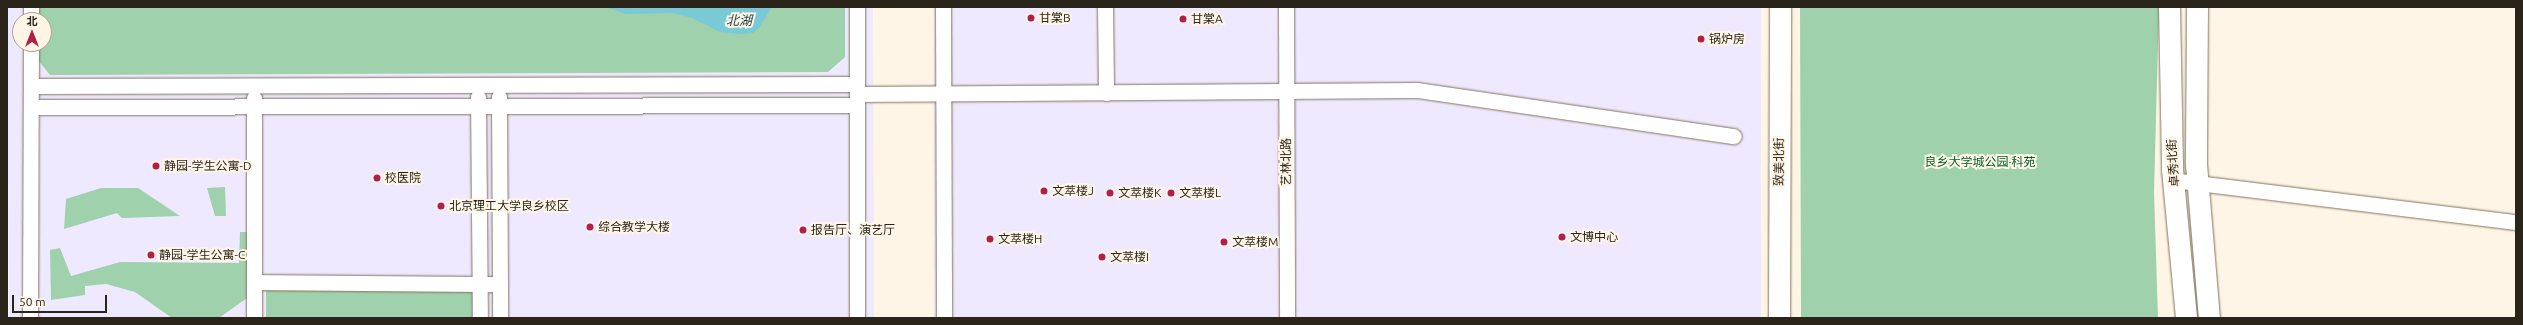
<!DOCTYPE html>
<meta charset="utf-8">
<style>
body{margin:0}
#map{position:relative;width:2523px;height:325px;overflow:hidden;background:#fef5e6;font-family:Ubuntu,"Noto Sans SC",sans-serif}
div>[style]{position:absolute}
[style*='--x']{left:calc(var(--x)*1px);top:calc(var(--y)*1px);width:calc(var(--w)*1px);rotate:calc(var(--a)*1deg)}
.education>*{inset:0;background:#eee9ff;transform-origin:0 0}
.green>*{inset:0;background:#a0d1ad;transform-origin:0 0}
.water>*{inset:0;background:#79cad6}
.roads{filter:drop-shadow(0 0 1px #81745d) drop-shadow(0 0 1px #81745d)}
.street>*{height:15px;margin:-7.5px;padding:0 7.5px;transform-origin:7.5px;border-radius:7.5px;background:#fff}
.secondary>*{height:21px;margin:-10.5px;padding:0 10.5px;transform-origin:10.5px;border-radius:10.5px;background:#fff}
.dots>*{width:11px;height:11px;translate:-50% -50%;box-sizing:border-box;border:2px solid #fef5e6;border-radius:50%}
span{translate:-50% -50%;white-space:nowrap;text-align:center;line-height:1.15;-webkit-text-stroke:4px #fef5e6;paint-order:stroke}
.poi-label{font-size:12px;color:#2a241b}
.left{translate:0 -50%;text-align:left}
.street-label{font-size:12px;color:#2a241b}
.park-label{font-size:12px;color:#005e2e}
.water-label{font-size:13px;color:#183f44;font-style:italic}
.frame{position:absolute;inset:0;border:8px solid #2a241b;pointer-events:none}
.north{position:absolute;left:12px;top:12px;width:40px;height:40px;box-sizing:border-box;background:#fef5e6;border:1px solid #a9a195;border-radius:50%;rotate:0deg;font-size:11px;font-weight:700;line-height:16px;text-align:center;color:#2a241b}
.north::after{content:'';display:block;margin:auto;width:14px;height:18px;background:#b11f49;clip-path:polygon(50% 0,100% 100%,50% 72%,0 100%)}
.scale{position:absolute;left:12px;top:295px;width:95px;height:18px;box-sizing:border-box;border:2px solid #2a241b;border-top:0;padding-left:5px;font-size:12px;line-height:14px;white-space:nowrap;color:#2a241b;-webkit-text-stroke:3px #fef5e6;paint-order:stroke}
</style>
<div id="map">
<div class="education">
<i style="clip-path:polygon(evenodd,7px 7px,873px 7px,874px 318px,9px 318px,7px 7px,20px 20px,44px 20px,44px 44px,20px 44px,20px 20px)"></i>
<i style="left:934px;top:7px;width:827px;height:311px"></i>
</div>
<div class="green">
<i style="clip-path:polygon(39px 7px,845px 7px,845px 57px,828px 72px,50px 75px,38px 60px,38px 44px,44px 44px,44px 20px,39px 20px)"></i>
<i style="clip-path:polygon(1800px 7px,2159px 7px,2154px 192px,2158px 318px,1801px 318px)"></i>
<i style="clip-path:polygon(225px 187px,226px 216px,215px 216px,207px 188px)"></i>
<i style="clip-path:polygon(101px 188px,138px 188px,180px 216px,122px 218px,117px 213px,64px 229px,66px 199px)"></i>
<i style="clip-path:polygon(240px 232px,254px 232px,254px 293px,219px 318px,172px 318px,135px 292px,106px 284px,85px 286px,85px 295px,51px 300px,50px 250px,60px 248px,71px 276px,120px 262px,239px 263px)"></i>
<i style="left:472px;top:290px;width:28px;height:206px;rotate:90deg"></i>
</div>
<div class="water">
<i style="clip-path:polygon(605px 7px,772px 7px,759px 28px,753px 33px,741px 34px,720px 32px,692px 18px,672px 13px,626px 14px)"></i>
</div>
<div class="roads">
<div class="street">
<i style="--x:31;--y:7;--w:13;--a:90"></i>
<i style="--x:943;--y:7;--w:311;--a:89.8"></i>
<i style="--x:1105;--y:7;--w:86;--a:89.3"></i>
<i style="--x:1286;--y:7;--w:311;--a:89.8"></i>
<i style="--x:31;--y:86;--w:826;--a:-0.14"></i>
<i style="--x:857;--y:94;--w:560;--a:-0.41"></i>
<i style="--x:1417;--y:90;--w:320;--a:8.3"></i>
<i style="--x:478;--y:97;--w:221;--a:89.5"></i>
<i style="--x:499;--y:97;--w:221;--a:89.7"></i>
<i style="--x:254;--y:98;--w:220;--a:90"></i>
<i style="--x:31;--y:107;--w:826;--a:-0.14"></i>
<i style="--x:2173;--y:180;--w:346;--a:7"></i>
<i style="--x:254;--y:282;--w:246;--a:0.5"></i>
<i style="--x:30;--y:318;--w:274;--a:-89.8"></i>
<i style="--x:857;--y:318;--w:311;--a:-90"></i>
</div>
<div class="secondary">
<i style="--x:2169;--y:7;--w:162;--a:88.9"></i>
<i style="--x:2172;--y:169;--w:150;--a:84.6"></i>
<i style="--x:2197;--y:7;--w:157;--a:90.4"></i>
<i style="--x:2196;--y:164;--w:155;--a:85.2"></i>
<i style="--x:1779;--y:318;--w:311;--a:-89.8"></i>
</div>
</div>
<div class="dots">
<i style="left:1031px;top:18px;background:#b11f49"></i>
<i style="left:1183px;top:19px;background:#b11f49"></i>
<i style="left:1701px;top:39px;background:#b11f49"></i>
<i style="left:156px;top:166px;background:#b11f49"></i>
<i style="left:377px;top:178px;background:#b11f49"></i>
<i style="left:1044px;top:191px;background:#b11f49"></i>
<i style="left:1110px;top:193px;background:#b11f49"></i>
<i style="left:1171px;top:193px;background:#b11f49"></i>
<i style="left:441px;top:206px;background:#b11f49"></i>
<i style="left:590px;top:227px;background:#b11f49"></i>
<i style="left:803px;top:230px;background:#b11f49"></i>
<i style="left:1562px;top:237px;background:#b11f49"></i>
<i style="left:990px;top:239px;background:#b11f49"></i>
<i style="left:1224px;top:242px;background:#b11f49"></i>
<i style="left:151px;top:255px;background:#b11f49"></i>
<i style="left:1102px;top:257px;background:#b11f49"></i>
</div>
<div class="poi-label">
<span class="left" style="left:1039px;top:18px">甘棠B</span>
<span class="left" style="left:1191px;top:19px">甘棠A</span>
<span class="left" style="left:1709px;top:39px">锅炉房</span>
<span class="left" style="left:164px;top:166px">静园-学生公寓-D</span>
<span class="left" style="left:385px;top:178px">校医院</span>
<span class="left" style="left:1052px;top:191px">文萃楼J</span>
<span class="left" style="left:1118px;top:193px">文萃楼K</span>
<span class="left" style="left:1179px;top:193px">文萃楼L</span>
<span class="left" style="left:449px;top:206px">北京理工大学良乡校区</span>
<span class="left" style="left:598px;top:227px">综合教学大楼</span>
<span class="left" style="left:811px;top:230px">报告厅、演艺厅</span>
<span class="left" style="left:1570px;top:237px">文博中心</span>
<span class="left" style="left:998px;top:239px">文萃楼H</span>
<span class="left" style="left:1232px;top:242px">文萃楼M</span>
<span class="left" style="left:159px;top:255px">静园-学生公寓-C</span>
<span class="left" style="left:1110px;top:257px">文萃楼I</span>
</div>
<div class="street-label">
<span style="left:1286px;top:162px;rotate:-90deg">艺林北路</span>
<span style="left:1779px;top:162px;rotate:-90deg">致美北街</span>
<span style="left:2173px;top:163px;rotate:-94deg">卓秀北街</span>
</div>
<div class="park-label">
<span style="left:1980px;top:162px">良乡大学城公园·科苑</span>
</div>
<div class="water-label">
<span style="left:739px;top:20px">北湖</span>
</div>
<div class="frame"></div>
<div class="north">北</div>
<div class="scale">50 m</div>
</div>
